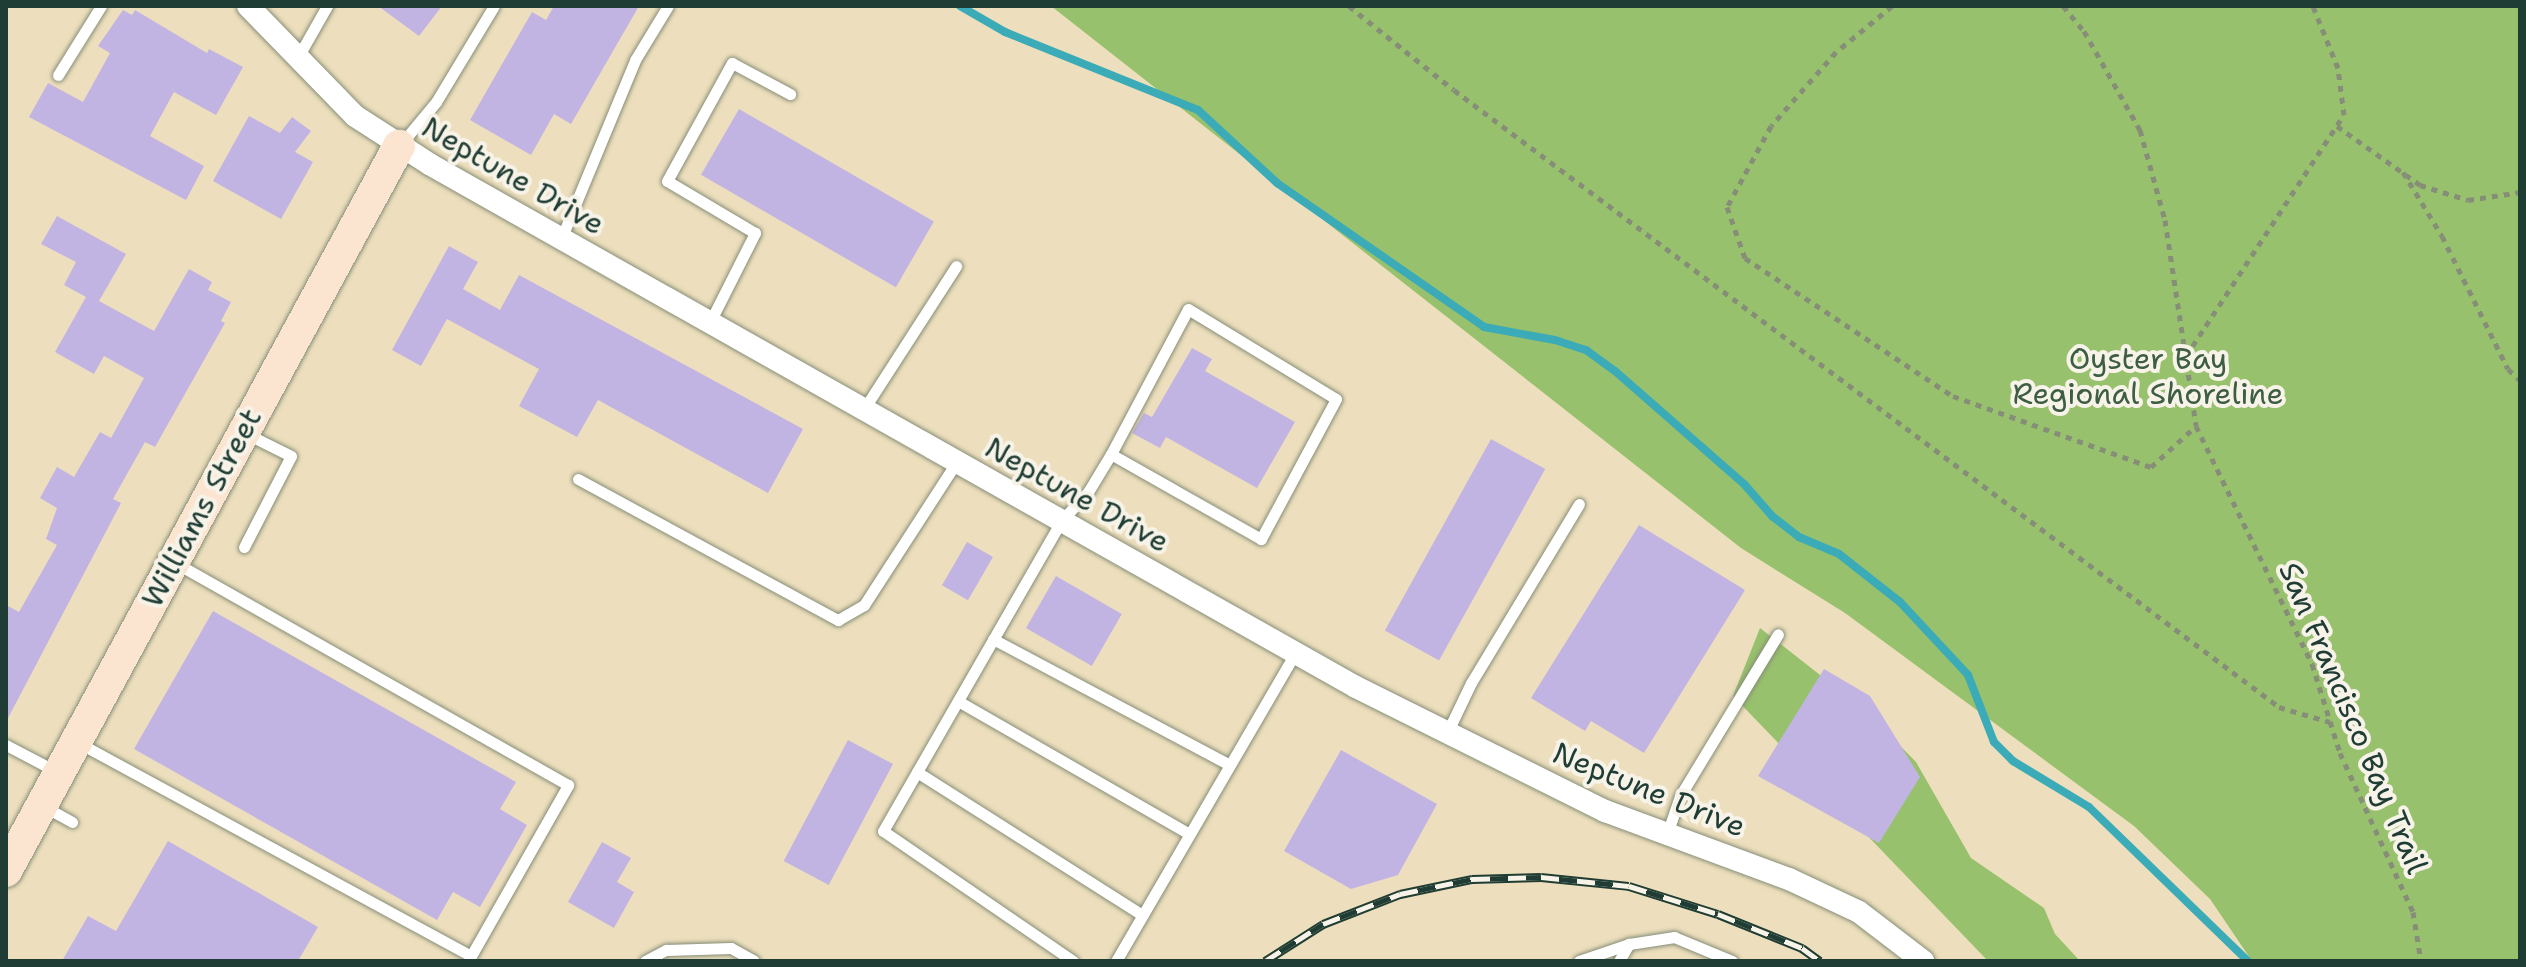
<!DOCTYPE html>
<style>
body{margin:0}
#map{position:relative;width:2526px;height:967px;overflow:hidden;background:#eddfbd;font-family:"Shantell Sans",sans-serif}
div>[style]{position:absolute}
[style*='--x']{left:calc(var(--x)*1px);top:calc(var(--y)*1px);width:calc(var(--w)*1px);rotate:calc(var(--a)*1deg)}
.green>*{inset:0;background:#98c16d}
.stream>*{height:8px;margin:-4px;padding:0 4px;transform-origin:4px;border-radius:4px;background:#3babb8}
.building>*{inset:0;background:#c2b4e2;transform-origin:0 0}
.path>*{height:5px;margin-top:-2.5px;transform-origin:0;background:repeating-linear-gradient(90deg,#868e78 0 6px,transparent 0 12px)}
.roads{filter:drop-shadow(0 0 2px #868e78) drop-shadow(0 0 2px #868e78)}
.lane>*{height:11px;margin:-5.5px;padding:0 5.5px;transform-origin:5.5px;border-radius:5.5px;background:#fff}
.street>*{height:22px;margin:-11px;padding:0 11px;transform-origin:11px;border-radius:11px;background:#fff}
.secondary>*{height:32px;margin:-16px;padding:0 16px;transform-origin:16px;border-radius:16px;background:#fce5d0}
.rail>*{height:9px;margin-top:-4.5px;transform-origin:0;background:repeating-linear-gradient(90deg,#f7f3e8 0 18px,#1f3d34 0 36px);box-sizing:border-box;border-block:2px solid #1f3d34}
span{translate:-50% -50%;white-space:nowrap;text-align:center;line-height:1.15;-webkit-text-stroke:8px #f7f3e8;paint-order:stroke}
.street-label{font-size:30px;color:#1f3d34}
.park-label{font-size:30px;color:#3d5e42}
.frame{position:absolute;inset:0;border:8px solid #1f3d34;pointer-events:none}
</style>
<div id="map">
<div class="green">
<i style="clip-path:polygon(1051px 6px,2520px 6px,2520px 961px,2252px 961px,2210px 899px,2134px 826px,1845px 613px,1741px 548px)"></i>
<i style="clip-path:polygon(1760px 628px,1866px 711px,1916px 762px,1971px 858px,2044px 908px,2055px 934px,2080px 961px,1988px 961px,1733px 696px)"></i>
</div>
<div class="stream">
<i style="--x:960;--y:6;--w:52;--a:30"></i>
<i style="--x:1005;--y:32;--w:208;--a:22"></i>
<i style="--x:1198;--y:110;--w:108;--a:42.7"></i>
<i style="--x:1277;--y:183;--w:252;--a:34.8"></i>
<i style="--x:1484;--y:327;--w:72;--a:10.4"></i>
<i style="--x:1555;--y:340;--w:33;--a:18"></i>
<i style="--x:1586;--y:350;--w:36;--a:36"></i>
<i style="--x:1615;--y:371;--w:171;--a:41.2"></i>
<i style="--x:1744;--y:484;--w:43;--a:48.8"></i>
<i style="--x:1772;--y:516;--w:34;--a:38"></i>
<i style="--x:1799;--y:537;--w:43;--a:23"></i>
<i style="--x:1839;--y:554;--w:78;--a:38.2"></i>
<i style="--x:1900;--y:602;--w:100;--a:47"></i>
<i style="--x:1968;--y:675;--w:72;--a:68.8"></i>
<i style="--x:1994;--y:742;--w:27;--a:45"></i>
<i style="--x:2013;--y:761;--w:89;--a:31.2"></i>
<i style="--x:2089;--y:807;--w:221;--a:44.1"></i>
</div>
<div class="building">
<i style="clip-path:polygon(378px 6px,442px 6px,419px 36px)"></i>
<i style="clip-path:polygon(554px 6px,639px 6px,571px 124px,554px 114px,531px 155px,470px 120px,532px 12px,546px 20px)"></i>
<i style="clip-path:polygon(123px 10px,132px 15px,135px 10px,207px 53px,209px 49px,243px 67px,216px 115px,174px 92px,150px 136px,204px 166px,186px 200px,29px 117px,48px 83px,83px 102px,110px 53px,98px 46px)"></i>
<i style="left:739px;top:109px;width:225px;height:76px;rotate:30deg"></i>
<i style="clip-path:polygon(249px 116px,280px 133px,292px 117px,311px 131px,295px 152px,313px 162px,281px 219px,213px 181px)"></i>
<i style="clip-path:polygon(57px 216px,126px 254px,99px 301px,154px 331px,189px 269px,212px 282px,208px 290px,231px 302px,221px 321px,225px 323px,155px 447px,145px 442px,113px 499px,121px 503px,6px 722px,6px 605px,19px 612px,57px 545px,46px 539px,57px 508px,40px 498px,57px 467px,74px 477px,100px 432px,111px 438px,144px 378px,104px 356px,94px 374px,55px 352px,86px 297px,64px 285px,76px 262px,41px 244px)"></i>
<i style="clip-path:polygon(449px 246px,478px 262px,463px 289px,500px 310px,519px 275px,803px 429px,768px 493px,598px 400px,577px 437px,519px 406px,539px 369px,447px 319px,421px 366px,392px 350px)"></i>
<i style="clip-path:polygon(1192px 348px,1212px 359px,1205px 371px,1295px 422px,1257px 488px,1166px 437px,1160px 448px,1132px 433px,1144px 413px,1152px 417px)"></i>
<i style="left:1491px;top:439px;width:62px;height:219px;rotate:29deg"></i>
<i style="clip-path:polygon(1639px 525px,1745px 590px,1644px 753px,1591px 721px,1585px 731px,1531px 698px)"></i>
<i style="left:967px;top:542px;width:30px;height:50px;rotate:30deg"></i>
<i style="left:1056px;top:576px;width:76px;height:60px;rotate:30deg"></i>
<i style="clip-path:polygon(213px 611px,516px 782px,500px 809px,527px 825px,480px 907px,453px 892px,437px 920px,134px 749px)"></i>
<i style="clip-path:polygon(1824px 669px,1870px 696px,1920px 777px,1879px 843px,1758px 776px)"></i>
<i style="left:848px;top:740px;width:51px;height:137px;rotate:28deg"></i>
<i style="clip-path:polygon(1341px 750px,1437px 804px,1398px 875px,1351px 889px,1284px 851px)"></i>
<i style="clip-path:polygon(168px 841px,318px 927px,298px 961px,62px 961px,88px 916px,116px 931px)"></i>
<i style="clip-path:polygon(602px 842px,631px 858px,617px 882px,634px 892px,614px 928px,568px 902px)"></i>
</div>
<div class="path">
<i style="--x:1349;--y:6;--w:134;--a:38.7"></i>
<i style="--x:1454;--y:90;--w:1030;--a:36.79"></i>
<i style="--x:2279;--y:707;--w:53;--a:16.4"></i>
<i style="--x:1892;--y:6;--w:72;--a:140.6"></i>
<i style="--x:1836;--y:52;--w:98;--a:131.3"></i>
<i style="--x:1771;--y:126;--w:92;--a:118.5"></i>
<i style="--x:1727;--y:207;--w:54;--a:70.6"></i>
<i style="--x:1745;--y:258;--w:250;--a:33.6"></i>
<i style="--x:1953;--y:396;--w:210;--a:19.7"></i>
<i style="--x:2151;--y:467;--w:61;--a:-42.3"></i>
<i style="--x:2063;--y:6;--w:33;--a:50"></i>
<i style="--x:2084;--y:31;--w:114;--a:60.5"></i>
<i style="--x:2140;--y:130;--w:93;--a:74.5"></i>
<i style="--x:2165;--y:220;--w:208;--a:81.4"></i>
<i style="--x:2196;--y:426;--w:265;--a:64"></i>
<i style="--x:2312;--y:664;--w:93;--a:72.5"></i>
<i style="--x:2340;--y:753;--w:175;--a:65.3"></i>
<i style="--x:2413;--y:912;--w:50;--a:80.7"></i>
<i style="--x:2337;--y:126;--w:102;--a:35.4"></i>
<i style="--x:2420;--y:185;--w:50;--a:17.4"></i>
<i style="--x:2468;--y:200;--w:53;--a:-8.7"></i>
<i style="--x:2403;--y:172;--w:75;--a:58.6"></i>
<i style="--x:2442;--y:236;--w:148;--a:63.6"></i>
<i style="--x:2508;--y:369;--w:16;--a:43"></i>
<i style="--x:2186;--y:356;--w:288;--a:-56.8"></i>
<i style="--x:2344;--y:115;--w:47;--a:-97.3"></i>
<i style="--x:2338;--y:68;--w:67;--a:-112"></i>
</div>
<div class="roads">
<div class="lane">
<i style="--x:298;--y:57;--w:59;--a:-60.4"></i>
<i style="--x:58;--y:75;--w:81;--a:-58.1"></i>
<i style="--x:401;--y:144;--w:55;--a:-50.2"></i>
<i style="--x:436;--y:102;--w:112;--a:-58.9"></i>
<i style="--x:561;--y:239;--w:194;--a:-67.5"></i>
<i style="--x:635;--y:60;--w:63;--a:-58.6"></i>
<i style="--x:710;--y:322;--w:100;--a:-63.2"></i>
<i style="--x:755;--y:233;--w:102;--a:-149.4"></i>
<i style="--x:667;--y:181;--w:135;--a:-61.2"></i>
<i style="--x:732;--y:63;--w:66;--a:28.1"></i>
<i style="--x:864;--y:409;--w:170;--a:-57.2"></i>
<i style="--x:578;--y:479;--w:296;--a:28.5"></i>
<i style="--x:838;--y:620;--w:30;--a:-30"></i>
<i style="--x:864;--y:605;--w:171;--a:-57.1"></i>
<i style="--x:244;--y:547;--w:102;--a:-62.7"></i>
<i style="--x:291;--y:456;--w:49;--a:-153.4"></i>
<i style="--x:993;--y:639;--w:268;--a:28"></i>
<i style="--x:958;--y:701;--w:267;--a:29.9"></i>
<i style="--x:1447;--y:733;--w:55;--a:-64.4"></i>
<i style="--x:1471;--y:683;--w:209;--a:-58.9"></i>
<i style="--x:77;--y:742;--w:448;--a:28.5"></i>
<i style="--x:471;--y:956;--w:197;--a:-60.4"></i>
<i style="--x:568;--y:785;--w:450;--a:-150.5"></i>
<i style="--x:6;--y:745;--w:60;--a:27.8"></i>
<i style="--x:917;--y:772;--w:267;--a:32.4"></i>
<i style="--x:45;--y:807;--w:31;--a:29"></i>
<i style="--x:1667;--y:834;--w:40;--a:-71.1"></i>
<i style="--x:1680;--y:796;--w:189;--a:-58.8"></i>
<i style="--x:645;--y:961;--w:24;--a:-28"></i>
<i style="--x:666;--y:950;--w:65;--a:-1.8"></i>
<i style="--x:731;--y:948;--w:26;--a:29"></i>
<i style="--x:1073;--y:961;--w:230;--a:-145.6"></i>
<i style="--x:883;--y:831;--w:357;--a:-60.1"></i>
<i style="--x:1061;--y:521;--w:40;--a:-47"></i>
<i style="--x:1088;--y:492;--w:44;--a:-58.8"></i>
<i style="--x:1111;--y:454;--w:164;--a:-62"></i>
<i style="--x:1188;--y:309;--w:173;--a:31.3"></i>
<i style="--x:1336;--y:399;--w:159;--a:118.2"></i>
<i style="--x:1261;--y:539;--w:172;--a:-150.5"></i>
<i style="--x:1116;--y:961;--w:356;--a:-59.8"></i>
<i style="--x:1579;--y:961;--w:53;--a:-18.8"></i>
<i style="--x:1629;--y:944;--w:46;--a:-8.8"></i>
<i style="--x:1674;--y:937;--w:63;--a:22.5"></i>
<i style="--x:1619;--y:961;--w:20;--a:-60"></i>
</div>
<div class="street">
<i style="--x:248;--y:6;--w:153;--a:45.8"></i>
<i style="--x:355;--y:116;--w:90;--a:32.8"></i>
<i style="--x:431;--y:165;--w:1062;--a:29.44"></i>
<i style="--x:1356;--y:687;--w:278;--a:26.5"></i>
<i style="--x:1605;--y:811;--w:196;--a:20.3"></i>
<i style="--x:1789;--y:879;--w:77;--a:25.2"></i>
<i style="--x:1859;--y:912;--w:81;--a:37.4"></i>
</div>
<div class="secondary">
<i style="--x:6;--y:871;--w:825;--a:-61.54"></i>
</div>
</div>
<div class="rail">
<i style="--x:1265;--y:961;--w:69;--a:-32.5"></i>
<i style="--x:1323;--y:924;--w:83;--a:-21.3"></i>
<i style="--x:1400;--y:894;--w:74;--a:-11.8"></i>
<i style="--x:1472;--y:879;--w:69;--a:-1.7"></i>
<i style="--x:1541;--y:877;--w:88;--a:5.8"></i>
<i style="--x:1629;--y:886;--w:93;--a:17.5"></i>
<i style="--x:1718;--y:914;--w:91;--a:22"></i>
<i style="--x:1802;--y:948;--w:22;--a:36"></i>
</div>
<div class="street-label">
<span style="left:513px;top:176px;rotate:30deg">Neptune Drive</span>
<span style="left:1077px;top:495px;rotate:29deg">Neptune Drive</span>
<span style="left:202px;top:508px;rotate:-62deg">Williams Street</span>
<span style="left:2353px;top:718px;rotate:67deg">San Francisco Bay Trail</span>
<span style="left:1649px;top:790px;rotate:22deg">Neptune Drive</span>
</div>
<div class="park-label">
<span style="left:2148px;top:376px">Oyster Bay<br>Regional Shoreline</span>
</div>
<div class="frame"></div>
</div>
